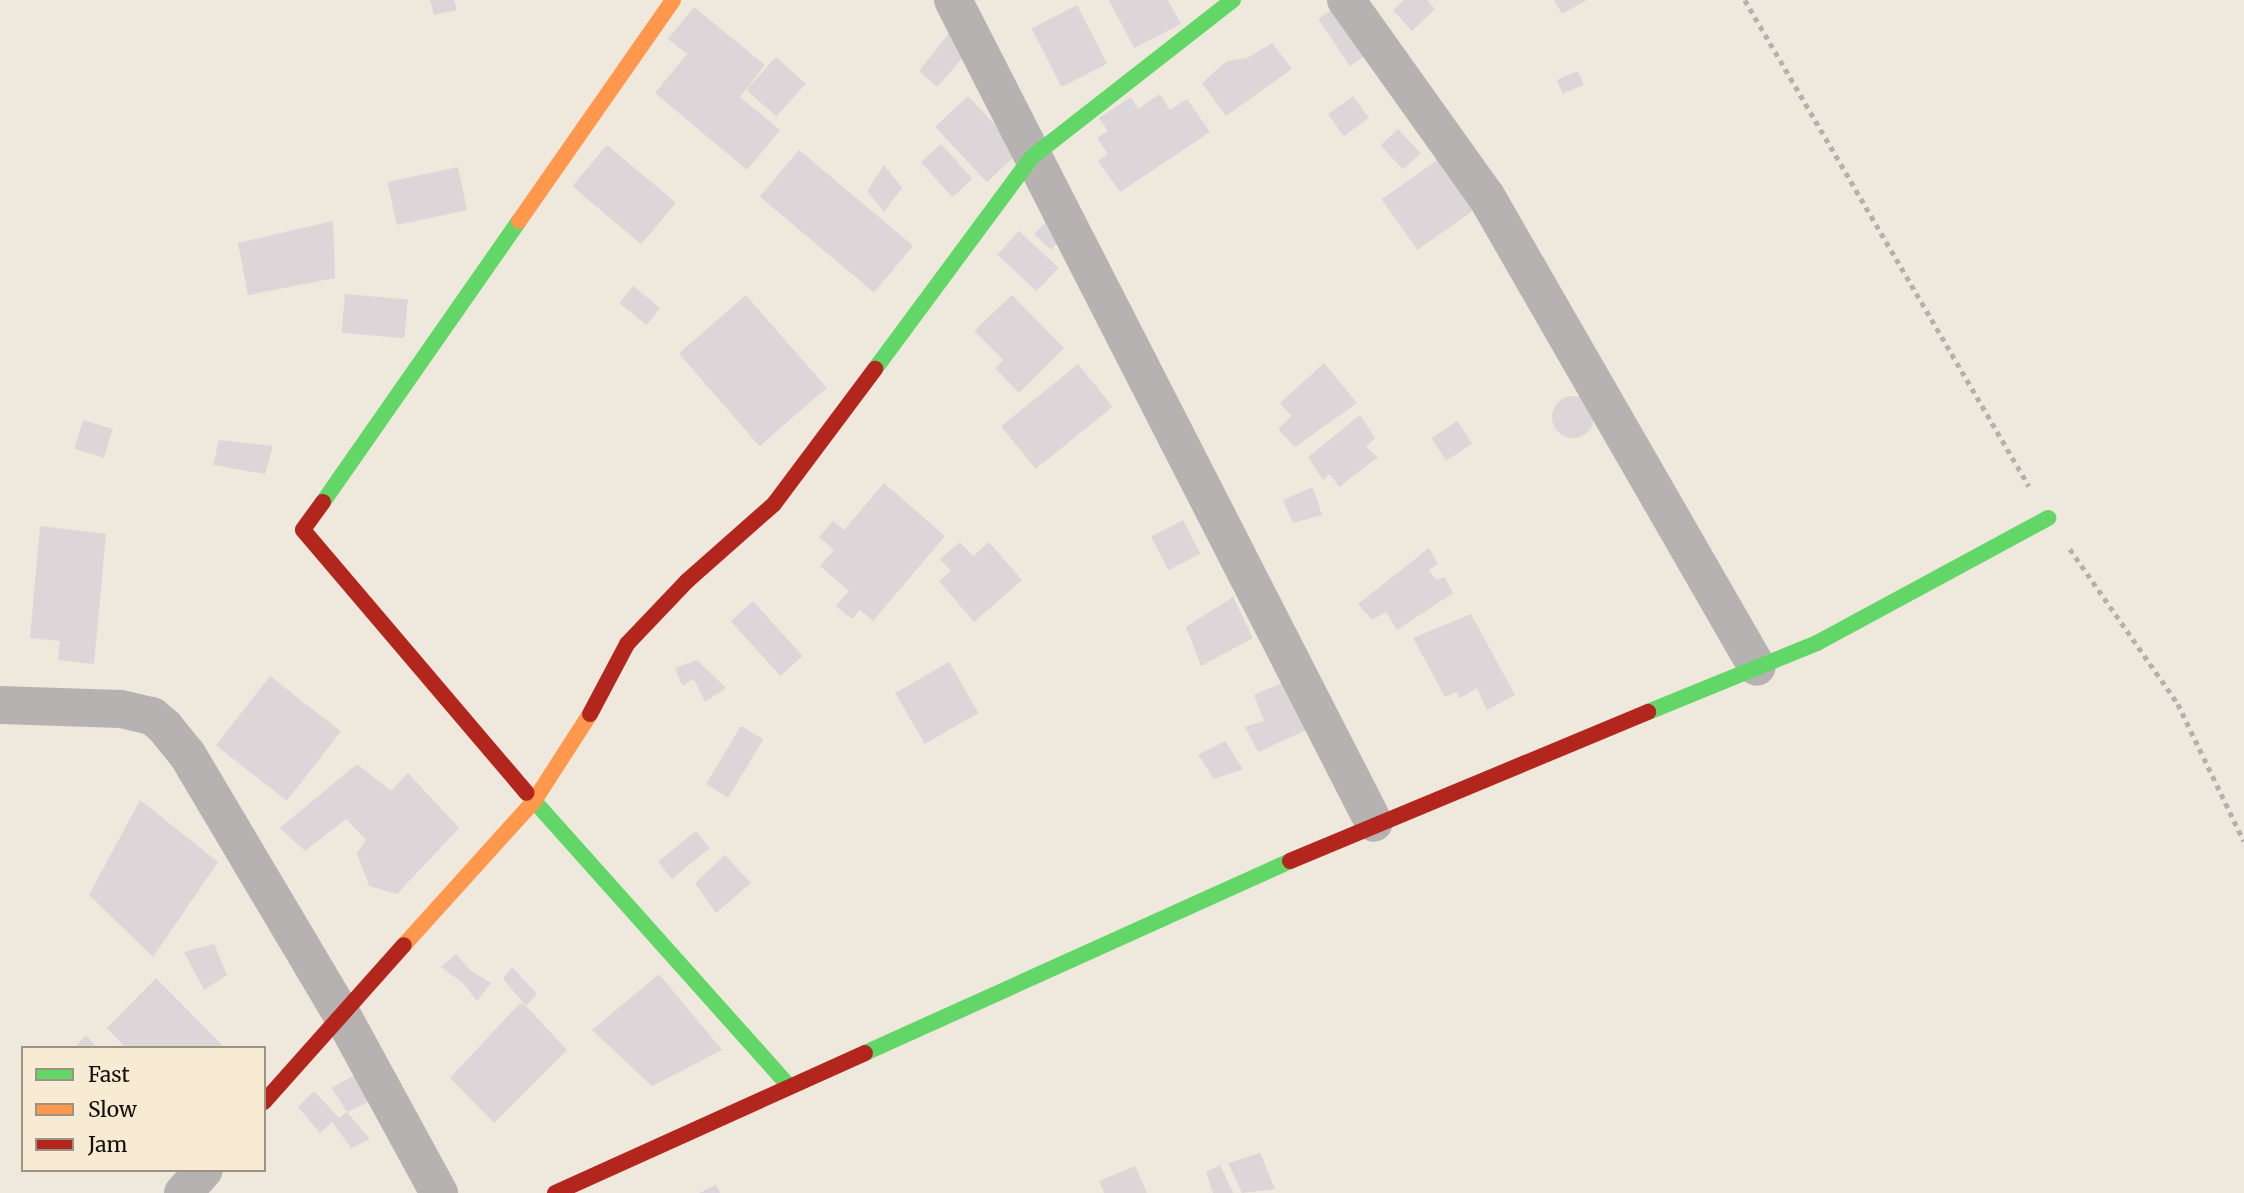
<!DOCTYPE html>
<style>
body{margin:0}
#map{position:relative;width:2244px;height:1193px;overflow:hidden;background:#efe8dc;font-family:Merriweather,serif}
div>[style]{position:absolute}
[style*='--x']{left:calc(var(--x)*1px);top:calc(var(--y)*1px);width:calc(var(--w)*1px);rotate:calc(var(--a)*1deg)}
.building>*{inset:0;background:#dcd6d8;transform-origin:0 0}
.round{border-radius:50%}
.path>*{height:4.5px;margin-top:-2.25px;transform-origin:0;background:repeating-linear-gradient(90deg,#b4b0ac 0 5px,transparent 0 10px)}
.street>*{height:38px;margin:-19px;padding:0 19px;transform-origin:19px;border-radius:19px;background:#b7b2b2}
.fast>*{height:16px;margin:-8px;padding:0 8px;transform-origin:8px;border-radius:8px;background:#63d668}
.slow>*{height:16px;margin:-8px;padding:0 8px;transform-origin:8px;border-radius:8px;background:#ff974d}
.jam>*{height:16px;margin:-8px;padding:0 8px;transform-origin:8px;border-radius:8px;background:#b3261e}
span{translate:-50% -50%;white-space:nowrap;text-align:center;line-height:1.15;-webkit-text-stroke:6px #f7ebd4;paint-order:stroke}
.legend{position:absolute;left:21px;top:1046px;width:245px;height:126px;box-sizing:border-box;background:#f7ebd4;border:2px solid #9c9382;margin:0;padding:9px 12px;list-style:none;font-size:21px;color:#141008}
.legend li{display:flex;align-items:center;gap:14px;height:35px}
.legend b{width:35px;border:2px solid #9c9382}
</style>
<div id="map">
<div class="building">
<i style="clip-path:polygon(430px 0,454px 0,457px 10px,434px 15px)"></i>
<i style="clip-path:polygon(1109px 0,1168px 0,1181px 24px,1134px 48px)"></i>
<i style="clip-path:polygon(1404px 0,1427px 0,1435px 9px,1412px 31px,1393px 10px)"></i>
<i style="clip-path:polygon(1554px 0,1587px 0,1562px 14px)"></i>
<i style="left:1343px;top:2px;width:57px;height:30px;rotate:56deg"></i>
<i style="left:1077px;top:5px;width:66px;height:51px;rotate:63deg"></i>
<i style="clip-path:polygon(694px 7px,765px 65px,740px 97px,780px 130px,747px 170px,655px 93px,687px 54px,668px 39px)"></i>
<i style="clip-path:polygon(949px 33px,966px 54px,937px 87px,919px 71px)"></i>
<i style="clip-path:polygon(1272px 43px,1292px 69px,1226px 116px,1202px 83px,1227px 61px,1247px 58px)"></i>
<i style="left:776px;top:57px;width:40px;height:44px;rotate:42deg"></i>
<i style="left:1578px;top:71px;width:15px;height:23px;rotate:67deg"></i>
<i style="clip-path:polygon(1160px 94px,1170px 110px,1187px 99px,1210px 132px,1120px 192px,1098px 161px,1108px 154px,1097px 138px,1108px 131px,1099px 118px,1131px 97px,1138px 109px)"></i>
<i style="left:968px;top:96px;width:76px;height:45px;rotate:47deg"></i>
<i style="left:1353px;top:96px;width:27px;height:31px;rotate:54deg"></i>
<i style="left:1398px;top:129px;width:33px;height:24px;rotate:47deg"></i>
<i style="left:941px;top:144px;width:47px;height:27px;rotate:48deg"></i>
<i style="left:607px;top:145px;width:90px;height:54px;rotate:40deg"></i>
<i style="left:799px;top:150px;width:149px;height:61px;rotate:40deg"></i>
<i style="left:1439px;top:159px;width:62px;height:70px;rotate:55deg"></i>
<i style="clip-path:polygon(884px 165px,902px 188px,884px 212px,867px 191px)"></i>
<i style="left:458px;top:167px;width:44px;height:72px;rotate:78deg"></i>
<i style="clip-path:polygon(1048px 220px,1059px 241px,1051px 250px,1034px 234px)"></i>
<i style="clip-path:polygon(333px 221px,335px 278px,248px 295px,238px 243px)"></i>
<i style="left:1019px;top:231px;width:54px;height:32px;rotate:43deg"></i>
<i style="left:633px;top:286px;width:35px;height:22px;rotate:39deg"></i>
<i style="left:345px;top:294px;width:63px;height:39px;rotate:5deg"></i>
<i style="left:746px;top:295px;width:123px;height:89px;rotate:49deg"></i>
<i style="clip-path:polygon(1012px 295px,1064px 348px,1019px 393px,995px 368px,1003px 360px,974px 331px)"></i>
<i style="clip-path:polygon(1324px 363px,1357px 403px,1295px 447px,1278px 429px,1291px 416px,1280px 403px)"></i>
<i style="left:1078px;top:364px;width:55px;height:99px;rotate:51deg"></i>
<i class="round" style="left:1552px;top:396px;width:42px;height:42px"></i>
<i style="clip-path:polygon(1360px 415px,1375px 438px,1366px 447px,1378px 457px,1339px 487px,1330px 474px,1323px 480px,1308px 457px)"></i>
<i style="left:83px;top:420px;width:31px;height:30px;rotate:17deg"></i>
<i style="left:1457px;top:421px;width:27px;height:31px;rotate:56deg"></i>
<i style="clip-path:polygon(219px 440px,273px 446px,265px 474px,213px 465px)"></i>
<i style="clip-path:polygon(884px 483px,945px 536px,873px 621px,860px 610px,852px 619px,836px 606px,849px 591px,820px 566px,834px 550px,819px 537px,833px 521px,844px 530px)"></i>
<i style="clip-path:polygon(1313px 487px,1322px 515px,1293px 523px,1283px 500px)"></i>
<i style="left:1183px;top:520px;width:38px;height:36px;rotate:63deg"></i>
<i style="clip-path:polygon(40px 526px,106px 534px,94px 664px,58px 660px,60px 641px,30px 638px)"></i>
<i style="clip-path:polygon(960px 542px,973px 556px,989px 542px,1022px 580px,974px 622px,939px 581px,951px 571px,940px 559px)"></i>
<i style="clip-path:polygon(1429px 548px,1438px 564px,1429px 570px,1436px 580px,1445px 577px,1453px 593px,1397px 630px,1386px 612px,1372px 620px,1358px 604px)"></i>
<i style="clip-path:polygon(1233px 597px,1253px 638px,1201px 666px,1186px 627px)"></i>
<i style="left:753px;top:601px;width:74px;height:30px;rotate:48deg"></i>
<i style="clip-path:polygon(1471px 614px,1515px 695px,1487px 710px,1477px 688px,1460px 698px,1456px 692px,1445px 697px,1413px 638px)"></i>
<i style="clip-path:polygon(697px 660px,726px 688px,705px 702px,694px 679px,682px 686px,675px 668px)"></i>
<i style="left:949px;top:662px;width:59px;height:62px;rotate:60deg"></i>
<i style="left:270px;top:676px;width:90px;height:88px;rotate:38deg"></i>
<i style="clip-path:polygon(1286px 681px,1311px 728px,1258px 752px,1245px 727px,1264px 721px,1254px 695px)"></i>
<i style="left:741px;top:726px;width:26px;height:68px;rotate:31deg"></i>
<i style="clip-path:polygon(1225px 741px,1243px 769px,1214px 779px,1198px 755px)"></i>
<i style="clip-path:polygon(357px 764px,391px 791px,408px 773px,459px 828px,397px 894px,369px 886px,357px 853px,366px 840px,346px 819px,305px 851px,280px 828px)"></i>
<i style="clip-path:polygon(140px 800px,218px 862px,153px 957px,89px 895px)"></i>
<i style="left:696px;top:831px;width:22px;height:49px;rotate:51deg"></i>
<i style="clip-path:polygon(725px 855px,751px 883px,716px 913px,695px 883px)"></i>
<i style="clip-path:polygon(214px 944px,227px 975px,204px 990px,184px 952px)"></i>
<i style="clip-path:polygon(456px 954px,471px 971px,491px 983px,477px 1001px,463px 983px,441px 967px)"></i>
<i style="clip-path:polygon(512px 967px,537px 994px,526px 1006px,567px 1050px,494px 1123px,450px 1078px,520px 1003px,526px 1006px,503px 979px)"></i>
<i style="clip-path:polygon(659px 974px,722px 1050px,652px 1086px,592px 1030px)"></i>
<i style="clip-path:polygon(156px 978px,223px 1046px,222px 1048px,126px 1048px,107px 1028px)"></i>
<i style="clip-path:polygon(86px 1035px,97px 1048px,75px 1048px)"></i>
<i style="clip-path:polygon(361px 1071px,374px 1099px,347px 1112px,332px 1088px)"></i>
<i style="clip-path:polygon(314px 1091px,339px 1118px,347px 1112px,370px 1139px,351px 1148px,332px 1122px,320px 1133px,298px 1107px)"></i>
<i style="clip-path:polygon(1260px 1153px,1275px 1189px,1242px 1193px,1228px 1163px)"></i>
<i style="clip-path:polygon(1220px 1165px,1233px 1193px,1213px 1193px,1206px 1172px)"></i>
<i style="clip-path:polygon(1135px 1166px,1147px 1193px,1104px 1193px,1099px 1181px)"></i>
<i style="clip-path:polygon(716px 1185px,720px 1193px,699px 1193px)"></i>
</div>
<div class="path">
<i style="--x:1745;--y:0;--w:563;--a:59.7"></i>
<i style="--x:2070;--y:549;--w:189;--a:55.1"></i>
<i style="--x:2178;--y:704;--w:152;--a:64.3"></i>
</div>
<div class="street">
<i style="--x:953;--y:0;--w:924;--a:62.91"></i>
<i style="--x:1346;--y:0;--w:241;--a:54.5"></i>
<i style="--x:1486;--y:196;--w:543;--a:60.09"></i>
<i style="--x:0;--y:705;--w:121;--a:1.9"></i>
<i style="--x:121;--y:709;--w:32;--a:13"></i>
<i style="--x:152;--y:716;--w:16;--a:40"></i>
<i style="--x:164;--y:726;--w:36;--a:51"></i>
<i style="--x:187;--y:754;--w:304;--a:59.3"></i>
<i style="--x:342;--y:1015;--w:203;--a:61.4"></i>
<i style="--x:183;--y:1193;--w:31;--a:-48"></i>
</div>
<div class="fast">
<i style="--x:875;--y:369;--w:264;--a:-53.5"></i>
<i style="--x:1032;--y:157;--w:255;--a:-38"></i>
<i style="--x:323;--y:502;--w:343;--a:-55.1"></i>
<i style="--x:1648;--y:712;--w:183;--a:-22.2"></i>
<i style="--x:1817;--y:643;--w:263;--a:-28.4"></i>
<i style="--x:527;--y:793;--w:394;--a:48.2"></i>
<i style="--x:865;--y:1053;--w:466;--a:-24.3"></i>
</div>
<div class="slow">
<i style="--x:519;--y:221;--w:269;--a:-55.1"></i>
<i style="--x:404;--y:945;--w:194;--a:-47.9"></i>
<i style="--x:534;--y:801;--w:103;--a:-57.2"></i>
</div>
<div class="jam">
<i style="--x:323;--y:502;--w:34;--a:126"></i>
<i style="--x:303;--y:530;--w:345;--a:49.6"></i>
<i style="--x:590;--y:714;--w:79;--a:-62.1"></i>
<i style="--x:627;--y:644;--w:87;--a:-46.4"></i>
<i style="--x:687;--y:581;--w:116;--a:-41.5"></i>
<i style="--x:774;--y:504;--w:169;--a:-53.2"></i>
<i style="--x:1290;--y:861;--w:388;--a:-22.6"></i>
<i style="--x:264;--y:1102;--w:210;--a:-48.3"></i>
<i style="--x:555;--y:1193;--w:340;--a:-24.3"></i>
</div>
<ul class="legend">
<li><b style="height:9px;background:#63d668"></b>Fast</li>
<li><b style="height:9px;background:#ff974d"></b>Slow</li>
<li><b style="height:9px;background:#b3261e"></b>Jam</li>
</ul>
</div>
